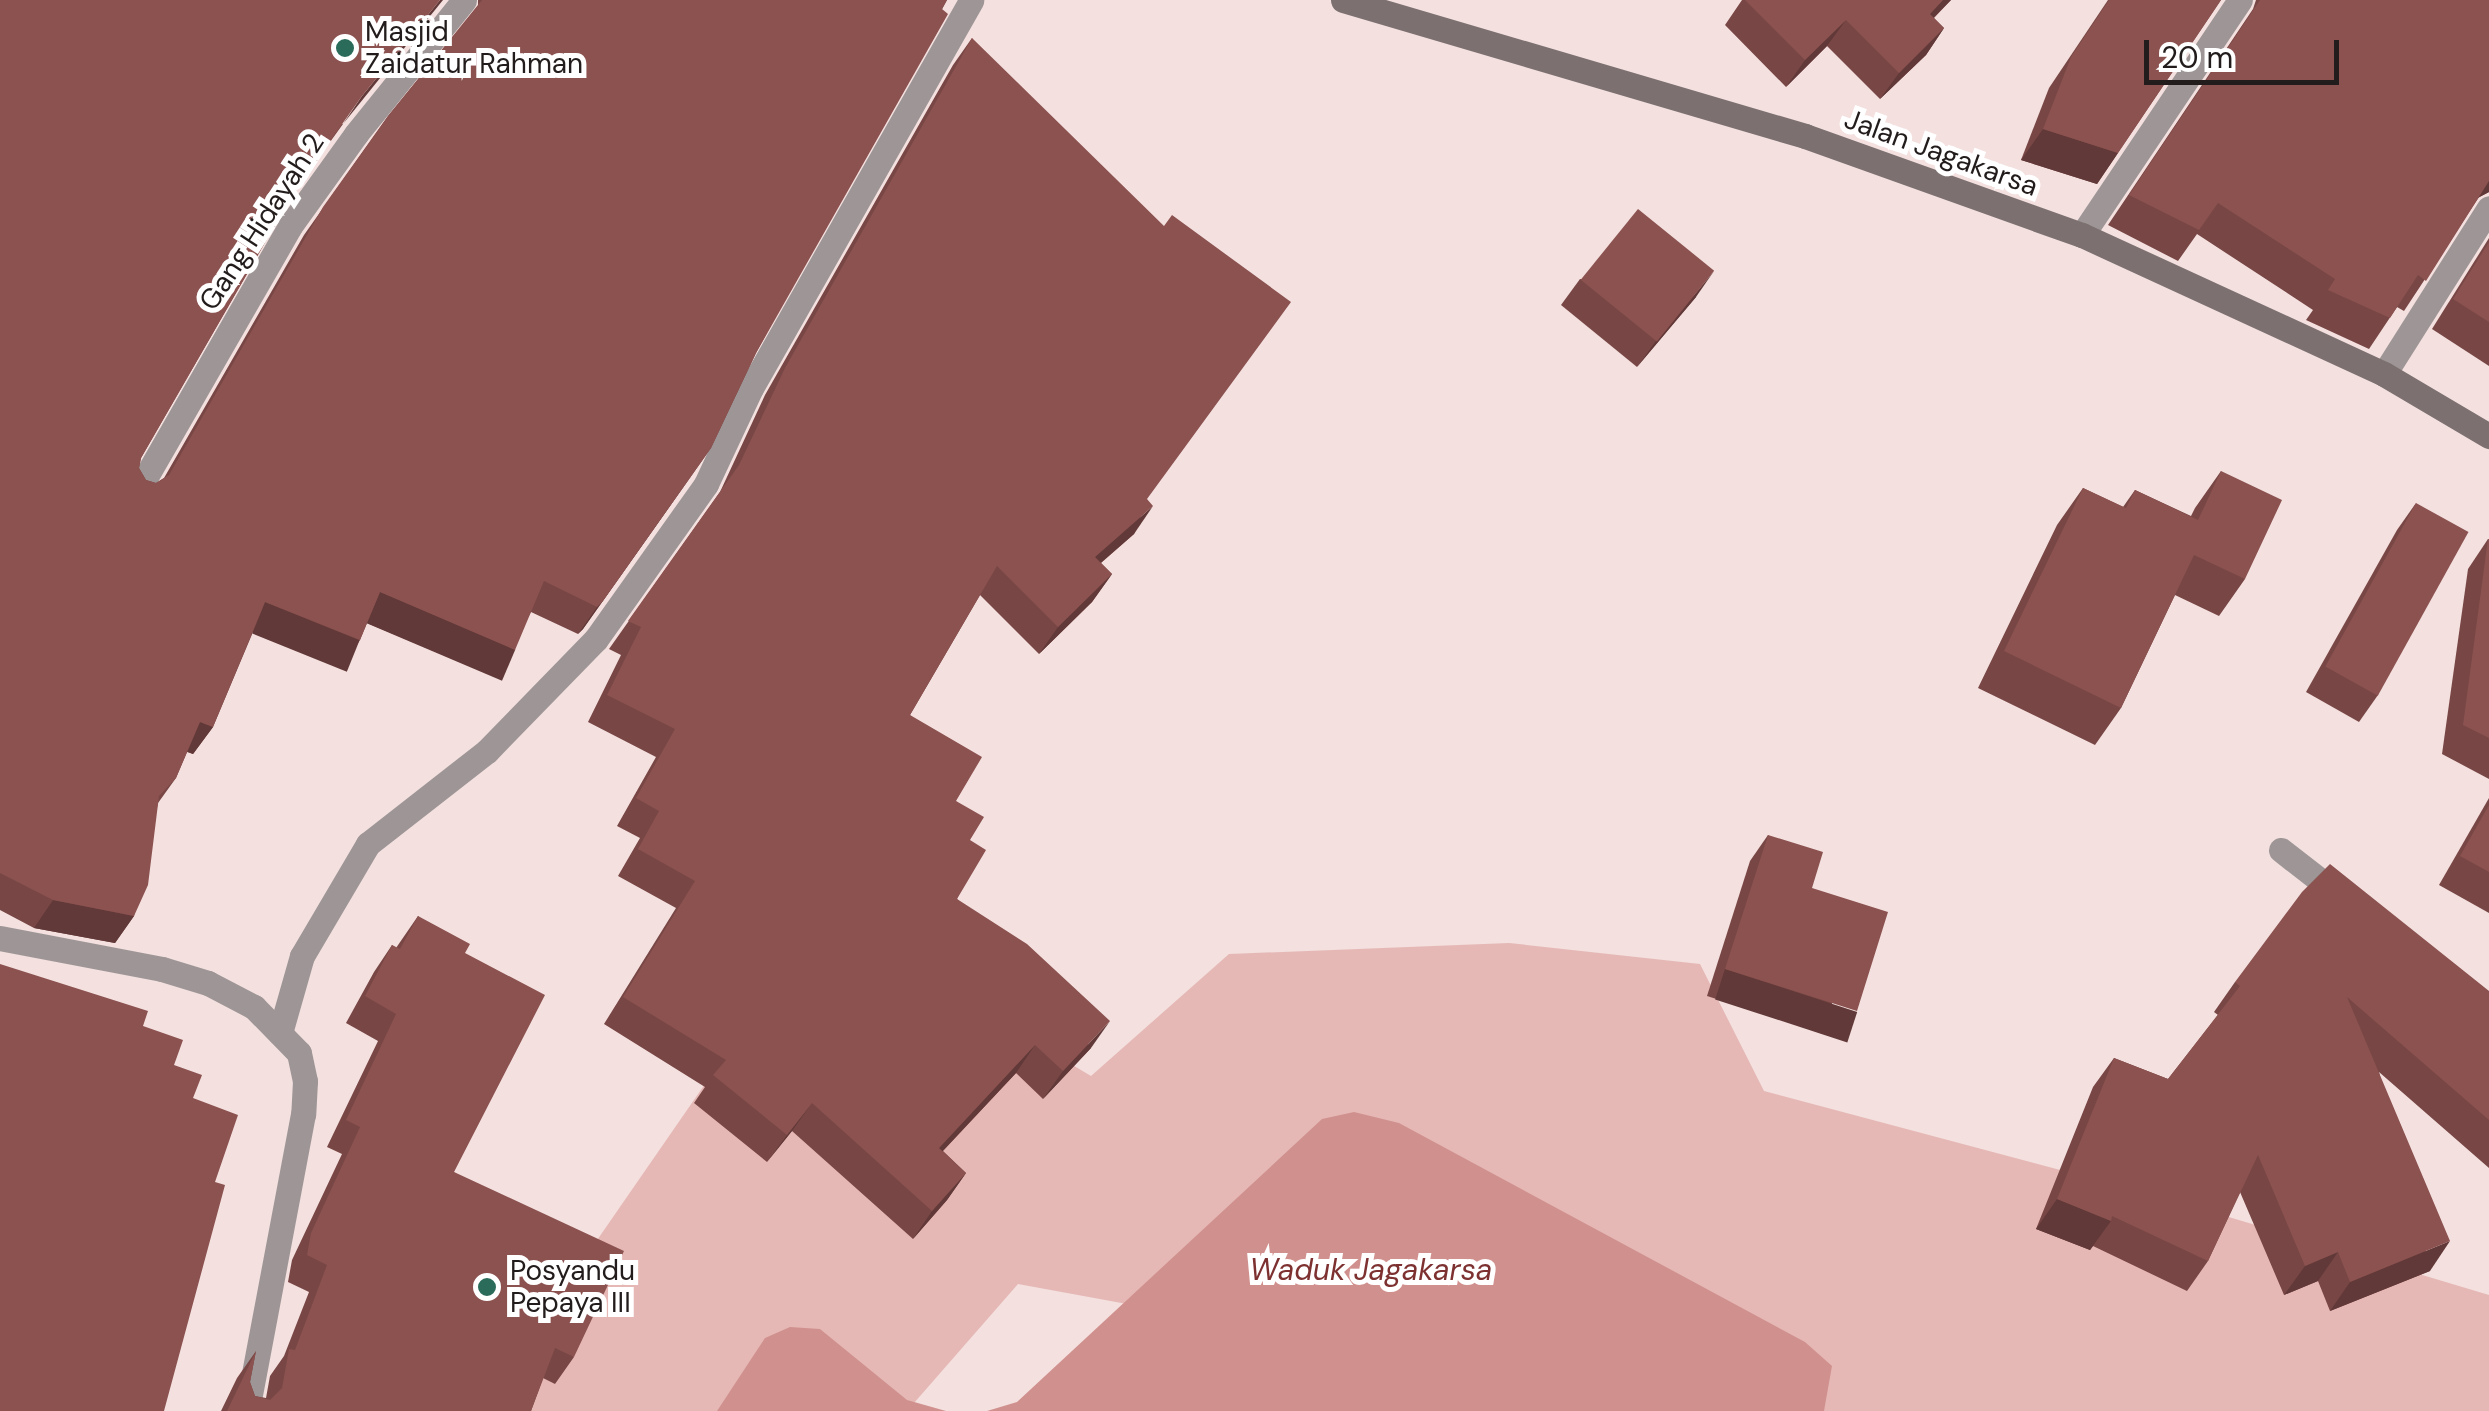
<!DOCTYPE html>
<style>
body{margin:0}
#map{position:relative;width:2489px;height:1411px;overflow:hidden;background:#f3e0df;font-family:"DM Sans",sans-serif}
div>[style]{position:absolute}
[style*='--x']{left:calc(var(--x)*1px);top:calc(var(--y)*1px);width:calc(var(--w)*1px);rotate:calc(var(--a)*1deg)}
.green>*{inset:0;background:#e5b8b5}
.water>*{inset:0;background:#d0918e}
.street>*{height:25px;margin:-12.5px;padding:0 12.5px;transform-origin:12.5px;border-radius:12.5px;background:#9e9696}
.secondary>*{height:25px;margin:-12.5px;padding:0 12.5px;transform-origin:12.5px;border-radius:12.5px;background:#7c7170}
.wall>*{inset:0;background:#784745}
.shaded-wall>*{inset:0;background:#613938;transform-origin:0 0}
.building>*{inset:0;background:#8b5250;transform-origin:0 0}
.dots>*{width:28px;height:28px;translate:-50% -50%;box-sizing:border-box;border:5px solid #fff;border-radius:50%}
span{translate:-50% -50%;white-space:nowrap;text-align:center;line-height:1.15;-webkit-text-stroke:10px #fff;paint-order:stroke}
.poi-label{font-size:28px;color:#231c1c}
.left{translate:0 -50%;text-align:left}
.street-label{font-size:28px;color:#231c1c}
.water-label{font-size:30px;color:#7d3131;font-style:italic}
.scale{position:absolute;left:2144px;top:40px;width:195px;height:45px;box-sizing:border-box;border:5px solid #231c1c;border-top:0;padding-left:12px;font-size:30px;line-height:35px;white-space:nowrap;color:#231c1c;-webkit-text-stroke:8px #fff;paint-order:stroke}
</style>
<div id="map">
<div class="green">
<i style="clip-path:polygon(1509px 943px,1700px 964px,1764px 1091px,2162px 1197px,2489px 1295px,2489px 1411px,1321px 1411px,1176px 1313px,1018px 1284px,907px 1411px,524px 1411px,593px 1246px,705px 1084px,925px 977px,1091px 1076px,1229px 954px)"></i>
</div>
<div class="water">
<i style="clip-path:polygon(1354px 1112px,1399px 1123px,1805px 1342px,1832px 1366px,1824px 1411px,987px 1411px,1017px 1402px,1322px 1119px)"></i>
<i style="clip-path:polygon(790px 1327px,820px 1329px,907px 1400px,946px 1411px,717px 1411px,765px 1338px)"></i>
</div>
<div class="street">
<i style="--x:2082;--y:235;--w:283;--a:-56.1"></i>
<i style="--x:2384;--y:374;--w:196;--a:-57.7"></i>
<i style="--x:136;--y:494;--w:309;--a:-60.1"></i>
<i style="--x:290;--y:226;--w:113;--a:-54.3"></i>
<i style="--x:356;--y:134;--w:172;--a:-51.1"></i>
<i style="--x:2281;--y:850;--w:80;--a:37.9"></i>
<i style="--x:0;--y:938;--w:165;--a:10.8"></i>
<i style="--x:162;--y:969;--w:48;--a:16.9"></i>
<i style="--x:208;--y:983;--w:52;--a:27.6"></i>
<i style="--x:254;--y:1007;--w:64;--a:45.6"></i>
<i style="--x:299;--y:1053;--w:29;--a:78"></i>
<i style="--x:305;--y:1081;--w:33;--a:93"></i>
<i style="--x:303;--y:1114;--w:302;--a:100.7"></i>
<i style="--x:280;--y:1033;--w:80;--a:-74.1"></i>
<i style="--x:302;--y:956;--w:130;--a:-59.5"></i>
<i style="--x:368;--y:844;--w:151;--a:-38"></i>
<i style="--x:487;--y:751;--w:156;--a:-45.8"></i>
<i style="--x:596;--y:639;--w:190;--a:-54.6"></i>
<i style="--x:706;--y:484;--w:106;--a:-64.9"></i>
<i style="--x:751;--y:388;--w:446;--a:-60.4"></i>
</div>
<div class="secondary">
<i style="--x:1343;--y:0;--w:482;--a:16.4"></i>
<i style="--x:1805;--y:136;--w:294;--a:19.7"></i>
<i style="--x:2082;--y:235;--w:332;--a:24.7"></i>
<i style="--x:2384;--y:374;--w:122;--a:30.6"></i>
</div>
<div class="wall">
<i style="clip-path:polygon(0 0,343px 124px,294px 192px,141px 458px,139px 468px,146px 480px,156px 483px,164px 478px,304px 235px,388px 116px,478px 6px,478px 0,947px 0,756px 353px,711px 448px,583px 629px,578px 634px,531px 612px,496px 677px,367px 623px,360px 640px,341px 668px,253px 632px,213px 727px,193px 754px,187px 752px,176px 778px,158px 803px,134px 916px,115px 943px,34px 928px,0 910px)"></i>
<i style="clip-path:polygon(1742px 0,1951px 0,1934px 18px,1944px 28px,1926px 55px,1880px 99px,1827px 46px,1786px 87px,1725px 25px)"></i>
<i style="clip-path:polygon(2108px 0,2221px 0,2097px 184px,2021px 160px,2049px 88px)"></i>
<i style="clip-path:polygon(2256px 0,2489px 0,2489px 192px,2479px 197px,2404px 311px,2397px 307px,2369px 349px,2306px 320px,2313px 310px,2197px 234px,2178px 261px,2108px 225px,2253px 9px)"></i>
<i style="clip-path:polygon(972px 38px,1147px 500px,1134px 534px,1101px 563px,1112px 574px,1092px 602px,1039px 654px,980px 595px,910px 715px,956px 801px,970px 840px,957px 899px,1091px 1048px,1043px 1099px,1016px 1073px,943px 1151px,966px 1173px,947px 1200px,913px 1239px,792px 1131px,767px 1162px,694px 1103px,705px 1087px,604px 1024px,676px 908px,618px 876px,640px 838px,617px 826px,656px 757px,588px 722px,621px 655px,609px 649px,720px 492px,765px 395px,953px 65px)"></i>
<i style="clip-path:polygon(2489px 238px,2489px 366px,2432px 329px)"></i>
<i style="clip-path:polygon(1580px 279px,1696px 297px,1637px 367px,1561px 305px)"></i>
<i style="clip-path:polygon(2221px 471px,2245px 579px,2219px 616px,2175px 595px,2121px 708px,2095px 745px,1978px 688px,2057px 525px,2083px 488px,2123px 507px,2135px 490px,2191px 516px,2195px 508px)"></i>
<i style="clip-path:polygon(2416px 503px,2378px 695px,2359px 722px,2306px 692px,2397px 530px)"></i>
<i style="clip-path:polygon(2488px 539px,2489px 539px,2489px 779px,2442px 754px,2468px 569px)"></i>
<i style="clip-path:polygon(2489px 798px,2489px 913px,2439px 885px)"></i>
<i style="clip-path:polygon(1768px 835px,1812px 888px,1838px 1038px,1707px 996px,1750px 861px)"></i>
<i style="clip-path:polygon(418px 916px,465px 953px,454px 1172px,574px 1357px,555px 1384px,543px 1378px,531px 1411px,221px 1411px,237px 1378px,256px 1351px,250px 1382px,255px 1396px,266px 1398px,270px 1376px,284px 1356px,309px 1292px,288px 1282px,292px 1260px,342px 1154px,327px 1147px,378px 1041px,346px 1023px,374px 972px,392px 945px,396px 948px)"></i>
<i style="clip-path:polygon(2235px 982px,2489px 991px,2489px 1168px,2379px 1072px,2430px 1271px,2330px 1311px,2318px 1281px,2284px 1295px,2240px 1192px,2208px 1261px,2187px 1291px,2093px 1246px,2090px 1250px,2036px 1229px,2093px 1087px,2114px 1058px,2168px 1079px,2218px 1015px,2214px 1012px)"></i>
</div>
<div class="shaded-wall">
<i style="clip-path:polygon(440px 0,443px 0,343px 124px,362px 96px)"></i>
<i style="clip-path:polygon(1943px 0,1951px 0,1911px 40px,1930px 14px)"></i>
<i style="clip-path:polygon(1846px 20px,1827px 46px,1786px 87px,1805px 60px)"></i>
<i style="clip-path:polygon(1944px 28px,1926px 55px,1880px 99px,1899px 73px)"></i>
<i style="clip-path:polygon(2043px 129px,2118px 153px,2097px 184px,2021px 160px)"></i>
<i style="clip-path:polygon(2489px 180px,2489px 192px,2476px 199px)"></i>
<i style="clip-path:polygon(1714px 271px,1696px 297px,1637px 367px,1656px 341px)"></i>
<i style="clip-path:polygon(711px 448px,583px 629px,578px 634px,597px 607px)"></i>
<i style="clip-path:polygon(1153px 506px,1134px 534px,1075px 585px,1095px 557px)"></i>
<i style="clip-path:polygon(1112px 574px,1092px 602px,1039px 654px,1058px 627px)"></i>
<i style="left:380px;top:592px;width:147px;height:34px;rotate:23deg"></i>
<i style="left:265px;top:602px;width:102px;height:34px;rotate:22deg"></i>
<i style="clip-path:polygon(200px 722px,213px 727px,193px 754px,181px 749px)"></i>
<i style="clip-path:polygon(53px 900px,134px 916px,115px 943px,34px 928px)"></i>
<i style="left:1725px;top:969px;width:139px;height:32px;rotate:18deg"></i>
<i style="clip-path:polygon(1110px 1021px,1091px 1048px,1043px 1099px,1063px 1071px)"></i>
<i style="clip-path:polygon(1035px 1045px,1016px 1073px,920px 1175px,939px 1148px)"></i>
<i style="clip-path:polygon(812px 1103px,792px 1131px,767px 1162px,787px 1135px)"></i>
<i style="clip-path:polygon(966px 1173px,947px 1200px,913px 1239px,932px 1211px)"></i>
<i style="clip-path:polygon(2057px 1199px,2111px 1221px,2090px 1250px,2036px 1229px)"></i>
<i style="clip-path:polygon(2450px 1241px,2430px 1271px,2330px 1311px,2350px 1282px)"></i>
<i style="clip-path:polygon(2338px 1252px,2318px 1281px,2284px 1295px,2305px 1266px)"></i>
</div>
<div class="building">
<i style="clip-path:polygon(0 0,440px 0,362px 96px,296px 189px,141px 458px,139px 468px,146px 480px,156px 483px,169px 475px,323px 207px,388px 116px,482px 0,947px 0,942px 9px,948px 14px,756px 353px,711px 448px,603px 601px,597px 607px,544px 581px,515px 650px,380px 592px,360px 640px,265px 602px,213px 727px,200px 722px,176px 778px,159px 796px,148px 885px,134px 916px,53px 900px,0 873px)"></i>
<i style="clip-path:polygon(1745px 0,1943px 0,1930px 14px,1944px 28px,1899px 73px,1846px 20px,1805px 60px)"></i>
<i style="clip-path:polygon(2109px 0,2221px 0,2118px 153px,2043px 129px,2071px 57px)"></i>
<i style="clip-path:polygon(2260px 0,2489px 0,2489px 181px,2426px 281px,2418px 275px,2390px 318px,2328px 290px,2335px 279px,2218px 203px,2199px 230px,2129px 195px)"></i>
<i style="clip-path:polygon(972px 38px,1164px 226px,1172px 215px,1291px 302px,1147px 499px,1153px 506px,1095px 557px,1112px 574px,1058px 627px,997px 566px,910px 715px,982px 757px,956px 801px,984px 817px,970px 840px,986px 850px,957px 899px,1027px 944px,1110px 1021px,1063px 1071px,1035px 1045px,939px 1148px,966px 1173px,932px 1211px,812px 1103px,787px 1135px,713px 1075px,726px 1060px,623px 997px,695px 881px,638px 849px,659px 811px,636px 798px,675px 729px,607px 695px,641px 627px,628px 621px,739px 465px,785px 368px)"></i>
<i style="left:1638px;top:209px;width:98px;height:91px;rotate:39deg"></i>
<i style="clip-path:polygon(2489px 242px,2489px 322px,2453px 299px)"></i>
<i style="clip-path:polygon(2221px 471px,2282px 500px,2245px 579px,2194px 555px,2121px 708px,2004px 651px,2083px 488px,2126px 508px,2135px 490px,2198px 520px)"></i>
<i style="left:2416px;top:503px;width:60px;height:187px;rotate:29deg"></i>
<i style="clip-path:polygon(2488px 539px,2489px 539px,2489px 738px,2463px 725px)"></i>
<i style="clip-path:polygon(2489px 805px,2489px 872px,2460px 856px)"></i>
<i style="clip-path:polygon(1768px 835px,1823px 852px,1812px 888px,1888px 912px,1857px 1011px,1725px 969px)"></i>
<i style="clip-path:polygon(2330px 864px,2489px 991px,2489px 1120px,2347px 997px,2450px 1241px,2350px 1282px,2338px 1252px,2305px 1266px,2258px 1155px,2208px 1261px,2112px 1216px,2111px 1221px,2057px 1199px,2114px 1058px,2168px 1079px,2240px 986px,2235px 982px,2302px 892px)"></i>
<i style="clip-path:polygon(418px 916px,470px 944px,465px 953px,545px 995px,454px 1172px,624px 1251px,574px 1357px,555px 1348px,531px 1411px,227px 1411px,256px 1351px,250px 1382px,255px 1396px,270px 1400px,282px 1388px,289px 1349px,295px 1350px,327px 1265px,307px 1255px,311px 1233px,360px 1127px,346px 1120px,396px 1014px,365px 996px,392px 945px,400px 949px)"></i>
<i style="clip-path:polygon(0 964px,148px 1011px,143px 1026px,183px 1040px,174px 1065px,202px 1075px,193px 1098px,238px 1115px,215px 1182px,225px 1185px,164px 1411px,0 1411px)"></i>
</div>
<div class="dots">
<i style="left:345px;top:48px;background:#2a6b59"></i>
<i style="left:487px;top:1287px;background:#2a6b59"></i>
</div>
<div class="poi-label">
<span class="left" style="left:365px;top:48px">Masjid<br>Zaidatur Rahman</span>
<span class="left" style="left:510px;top:1287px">Posyandu<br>Pepaya III</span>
</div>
<div class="street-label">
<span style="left:1941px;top:153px;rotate:20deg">Jalan Jagakarsa</span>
<span style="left:262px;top:222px;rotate:-57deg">Gang Hidayah 2</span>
</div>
<div class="water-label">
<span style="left:1371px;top:1270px">Waduk Jagakarsa</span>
</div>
<div class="scale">20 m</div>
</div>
